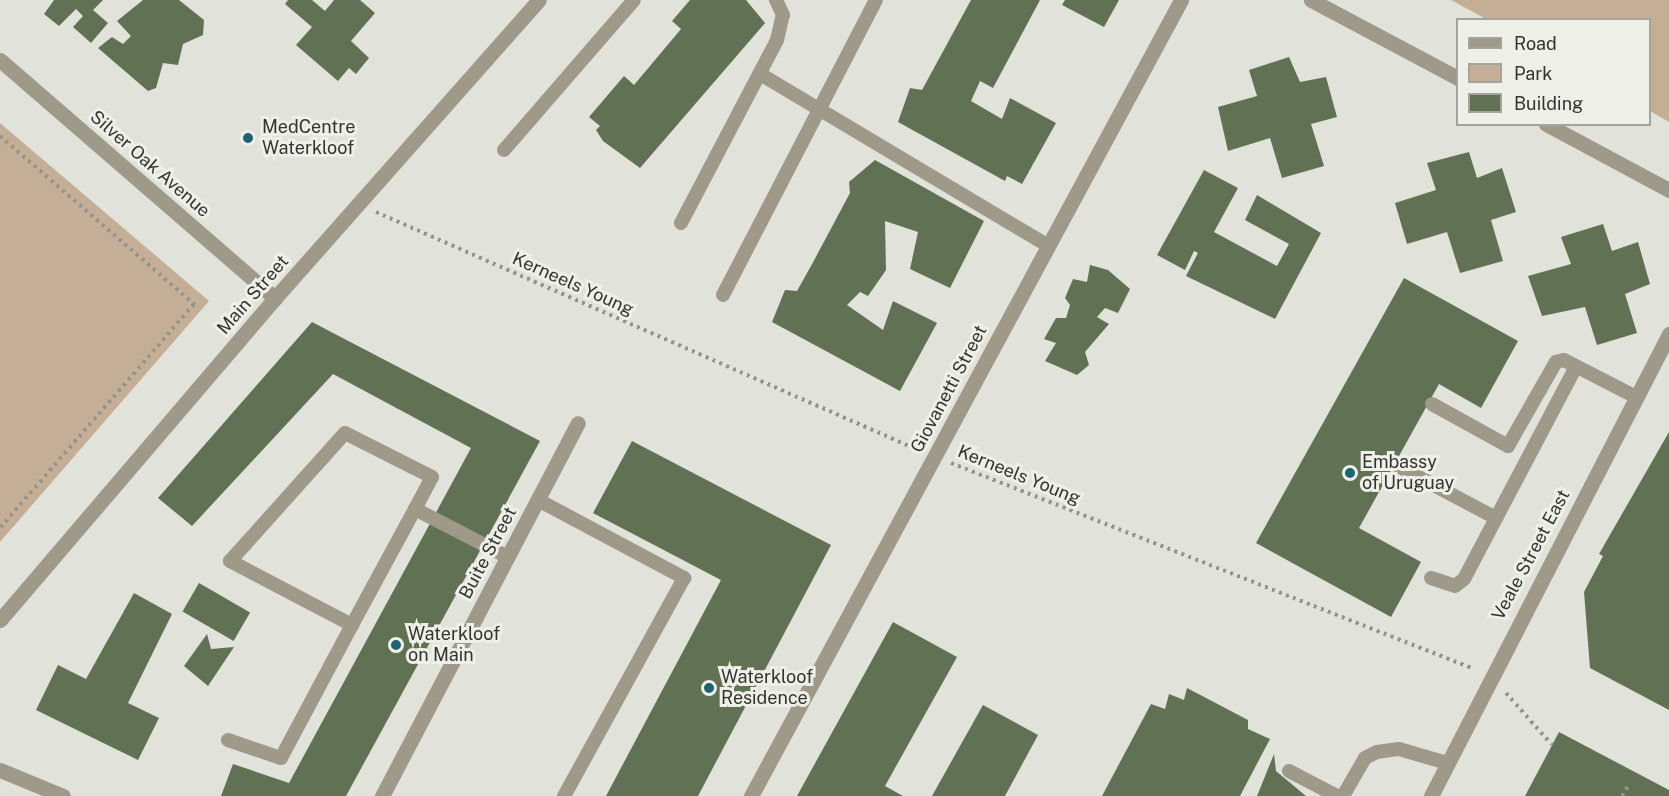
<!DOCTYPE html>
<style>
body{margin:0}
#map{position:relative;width:1669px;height:796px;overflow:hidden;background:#e1e2da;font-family:"Public Sans",sans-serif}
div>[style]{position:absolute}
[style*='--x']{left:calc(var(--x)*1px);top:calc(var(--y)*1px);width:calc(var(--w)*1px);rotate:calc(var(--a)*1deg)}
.green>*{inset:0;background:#c5ae96}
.building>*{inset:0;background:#607253;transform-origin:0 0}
.path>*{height:4px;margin-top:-2px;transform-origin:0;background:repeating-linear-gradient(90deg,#93948e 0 3px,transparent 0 7.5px)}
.service>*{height:14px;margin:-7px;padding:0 7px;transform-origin:7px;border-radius:7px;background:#9f9989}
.minor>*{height:15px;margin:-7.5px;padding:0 7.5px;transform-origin:7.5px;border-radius:7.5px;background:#9f9989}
.dots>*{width:16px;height:16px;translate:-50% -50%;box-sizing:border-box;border:3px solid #eeefe7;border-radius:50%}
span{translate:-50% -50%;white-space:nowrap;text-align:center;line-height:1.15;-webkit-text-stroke:6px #eeefe7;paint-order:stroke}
.poi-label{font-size:18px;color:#333431}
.left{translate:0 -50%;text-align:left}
.street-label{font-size:18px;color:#333431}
.legend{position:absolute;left:1456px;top:18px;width:195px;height:108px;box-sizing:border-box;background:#eeefe7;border:2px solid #a3a49e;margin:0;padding:8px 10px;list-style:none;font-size:18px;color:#333431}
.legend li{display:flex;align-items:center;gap:12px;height:30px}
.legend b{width:30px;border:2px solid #a3a49e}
</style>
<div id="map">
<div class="green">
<i style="clip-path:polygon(1451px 0,1669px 0,1669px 122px,1650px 111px,1650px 20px,1486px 19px)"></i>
<i style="clip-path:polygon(0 123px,209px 301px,0 542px)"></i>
</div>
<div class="building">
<i style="clip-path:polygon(54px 0,103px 0,93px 10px,108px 23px,91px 43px,73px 27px,83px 16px,76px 9px,59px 26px,44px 14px)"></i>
<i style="clip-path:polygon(143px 0,179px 0,204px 20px,203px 35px,183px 44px,178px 65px,163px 63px,156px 88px,148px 91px,98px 48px,112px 37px,123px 44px,131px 36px,117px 21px)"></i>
<i style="clip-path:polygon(288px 0,312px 0,325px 11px,334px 0,360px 0,375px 13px,351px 41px,369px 58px,356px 74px,349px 68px,338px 81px,296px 45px,312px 27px,285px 4px)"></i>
<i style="clip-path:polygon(690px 0,746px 0,765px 23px,640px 168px,603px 141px,596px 130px,600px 126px,589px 117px,624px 76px,634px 85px,681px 29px,672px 21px)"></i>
<i style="clip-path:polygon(971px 0,1040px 0,993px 88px,980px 81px,971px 101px,1002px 119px,1010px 98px,1056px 123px,1022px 184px,1007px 176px,1005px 181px,898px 122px,910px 88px,922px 90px)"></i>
<i style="clip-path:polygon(1065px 0,1119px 0,1104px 27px,1062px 5px)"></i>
<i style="clip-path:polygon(1289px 57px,1300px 82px,1326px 77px,1337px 117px,1311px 124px,1324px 166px,1282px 178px,1270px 138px,1228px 151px,1218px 107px,1257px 96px,1249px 70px)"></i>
<i style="clip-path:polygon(1469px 152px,1477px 178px,1502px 168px,1516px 212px,1491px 220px,1503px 261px,1460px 273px,1447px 232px,1407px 244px,1395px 203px,1436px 190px,1427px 163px)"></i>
<i style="clip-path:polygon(875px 160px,984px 221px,950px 288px,910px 269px,918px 232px,885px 221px,886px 270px,868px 296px,860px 292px,847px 305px,883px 330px,893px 301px,937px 323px,900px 391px,772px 322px,785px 290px,797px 291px,811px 266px,850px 193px,849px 182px)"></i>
<i style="clip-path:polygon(1204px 170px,1238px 188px,1214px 232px,1277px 266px,1289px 244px,1245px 220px,1257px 195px,1321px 233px,1275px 319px,1186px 276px,1198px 253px,1194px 251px,1185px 270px,1157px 255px)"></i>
<i style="clip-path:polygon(1603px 224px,1612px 251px,1638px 242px,1650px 284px,1625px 294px,1637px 333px,1597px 345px,1585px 307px,1542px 316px,1528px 276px,1571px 264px,1561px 237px)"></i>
<i style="clip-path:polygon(1090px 265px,1108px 270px,1130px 289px,1118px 313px,1105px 308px,1097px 317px,1109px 324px,1085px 352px,1089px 365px,1077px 375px,1045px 361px,1056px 343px,1044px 339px,1056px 318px,1066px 318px,1070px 305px,1065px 298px,1073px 279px,1087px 282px)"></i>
<i style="clip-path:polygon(1404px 278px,1518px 341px,1481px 408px,1439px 384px,1359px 528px,1421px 562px,1391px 617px,1256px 543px)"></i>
<i style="clip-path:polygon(312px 322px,540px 441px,346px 796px,221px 796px,233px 764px,289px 783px,471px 448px,333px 374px,192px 526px,158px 498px)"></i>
<i style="clip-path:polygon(1669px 432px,1669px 710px,1590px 668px,1584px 592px,1603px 556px,1599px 554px)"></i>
<i style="clip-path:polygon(632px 441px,831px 545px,698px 796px,606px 796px,721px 580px,593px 513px)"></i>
<i style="left:199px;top:583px;width:59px;height:33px;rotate:30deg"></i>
<i style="clip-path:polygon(134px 593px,172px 614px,128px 703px,159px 718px,138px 760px,36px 710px,58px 665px,86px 679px)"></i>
<i style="clip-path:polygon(893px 622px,957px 657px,885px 786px,903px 796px,797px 796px)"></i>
<i style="clip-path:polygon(207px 634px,211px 649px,234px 647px,208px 686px,184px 666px)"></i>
<i style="clip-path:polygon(1187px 688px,1248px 720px,1248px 729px,1270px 739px,1240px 796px,1102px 796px,1151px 704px,1165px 709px,1169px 694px,1184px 700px)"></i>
<i style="clip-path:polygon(983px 705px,1038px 735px,1005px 796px,932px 796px)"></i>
<i style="clip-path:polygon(1559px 732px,1669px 790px,1669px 796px,1525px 796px)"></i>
<i style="clip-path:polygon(1274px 754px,1276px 771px,1306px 796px,1257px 796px)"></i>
</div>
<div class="path">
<i style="--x:0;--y:136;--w:257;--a:40.9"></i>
<i style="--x:194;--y:304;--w:296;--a:130.9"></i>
<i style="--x:376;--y:212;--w:590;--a:23.7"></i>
<i style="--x:951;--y:463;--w:562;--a:21.5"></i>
<i style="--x:1506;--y:693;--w:69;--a:48.5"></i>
<i style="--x:1622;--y:796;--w:12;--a:-59"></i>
</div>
<div class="service">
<i style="--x:760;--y:74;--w:336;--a:30.8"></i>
<i style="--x:504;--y:150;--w:198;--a:-49.1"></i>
<i style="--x:681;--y:223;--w:207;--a:-62.3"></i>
<i style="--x:777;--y:40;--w:26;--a:-77"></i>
<i style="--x:783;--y:15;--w:17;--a:-115"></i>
<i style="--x:723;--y:295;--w:332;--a:-62.6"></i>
<i style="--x:1432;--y:404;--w:87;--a:28.9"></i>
<i style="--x:1508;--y:446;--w:97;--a:-60.3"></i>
<i style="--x:1556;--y:362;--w:8;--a:-14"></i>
<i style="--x:1564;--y:360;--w:81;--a:27.2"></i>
<i style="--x:1398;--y:466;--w:111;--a:28"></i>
<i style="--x:538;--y:500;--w:166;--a:28.1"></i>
<i style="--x:684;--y:578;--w:249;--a:118.8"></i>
<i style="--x:415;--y:509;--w:105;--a:27.3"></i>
<i style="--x:1431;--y:578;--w:25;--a:18"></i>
<i style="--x:1455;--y:586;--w:11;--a:-38"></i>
<i style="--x:1464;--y:579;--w:240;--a:-62.2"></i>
<i style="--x:228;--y:740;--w:56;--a:18.8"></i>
<i style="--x:281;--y:758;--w:151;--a:-61.9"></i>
<i style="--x:352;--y:625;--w:132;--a:-61.5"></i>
<i style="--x:415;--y:509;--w:36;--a:-62"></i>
<i style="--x:432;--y:477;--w:97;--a:-153.2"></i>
<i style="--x:345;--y:433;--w:172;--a:131.9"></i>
<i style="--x:230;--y:561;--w:138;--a:27.7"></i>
<i style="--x:1289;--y:771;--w:54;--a:27.5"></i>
<i style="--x:1343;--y:796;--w:44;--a:-59.9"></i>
<i style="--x:1365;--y:758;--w:13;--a:-27"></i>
<i style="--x:1377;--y:752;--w:22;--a:-8"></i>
<i style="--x:1399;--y:749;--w:50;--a:16.3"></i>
</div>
<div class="minor">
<i style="--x:1311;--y:0;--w:166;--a:28"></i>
<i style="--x:0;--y:60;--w:364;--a:40.9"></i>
<i style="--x:1546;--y:124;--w:140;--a:28.2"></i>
<i style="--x:0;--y:620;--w:423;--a:-49.5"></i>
<i style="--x:275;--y:298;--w:398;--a:-48.5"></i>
<i style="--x:0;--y:770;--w:68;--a:22.4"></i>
<i style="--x:382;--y:796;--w:421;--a:-62.3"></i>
<i style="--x:751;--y:796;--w:905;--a:-61.62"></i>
<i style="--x:1431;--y:796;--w:520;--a:-62.74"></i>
</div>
<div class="dots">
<i style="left:248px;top:138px;background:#1c6373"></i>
<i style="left:1350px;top:473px;background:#1c6373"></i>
<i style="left:396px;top:645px;background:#1c6373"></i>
<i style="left:709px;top:688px;background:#1c6373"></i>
</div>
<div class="poi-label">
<span class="left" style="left:262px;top:138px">MedCentre<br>Waterkloof</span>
<span class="left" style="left:1362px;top:473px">Embassy<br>of Uruguay</span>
<span class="left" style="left:408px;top:645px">Waterkloof<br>on Main</span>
<span class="left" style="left:721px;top:688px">Waterkloof<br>Residence</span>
</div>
<div class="street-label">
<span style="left:150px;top:164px;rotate:41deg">Silver Oak Avenue</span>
<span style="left:573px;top:284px;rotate:24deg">Kerneels Young</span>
<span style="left:253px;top:295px;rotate:-49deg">Main Street</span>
<span style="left:949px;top:389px;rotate:-62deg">Giovanetti Street</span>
<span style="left:1019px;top:475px;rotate:22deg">Kerneels Young</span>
<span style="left:488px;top:553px;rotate:-62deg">Buite Street</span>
<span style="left:1531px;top:555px;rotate:-62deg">Veale Street East</span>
</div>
<ul class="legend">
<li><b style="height:8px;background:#9f9989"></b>Road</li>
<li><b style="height:16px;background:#c5ae96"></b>Park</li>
<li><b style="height:16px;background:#607253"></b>Building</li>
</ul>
</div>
